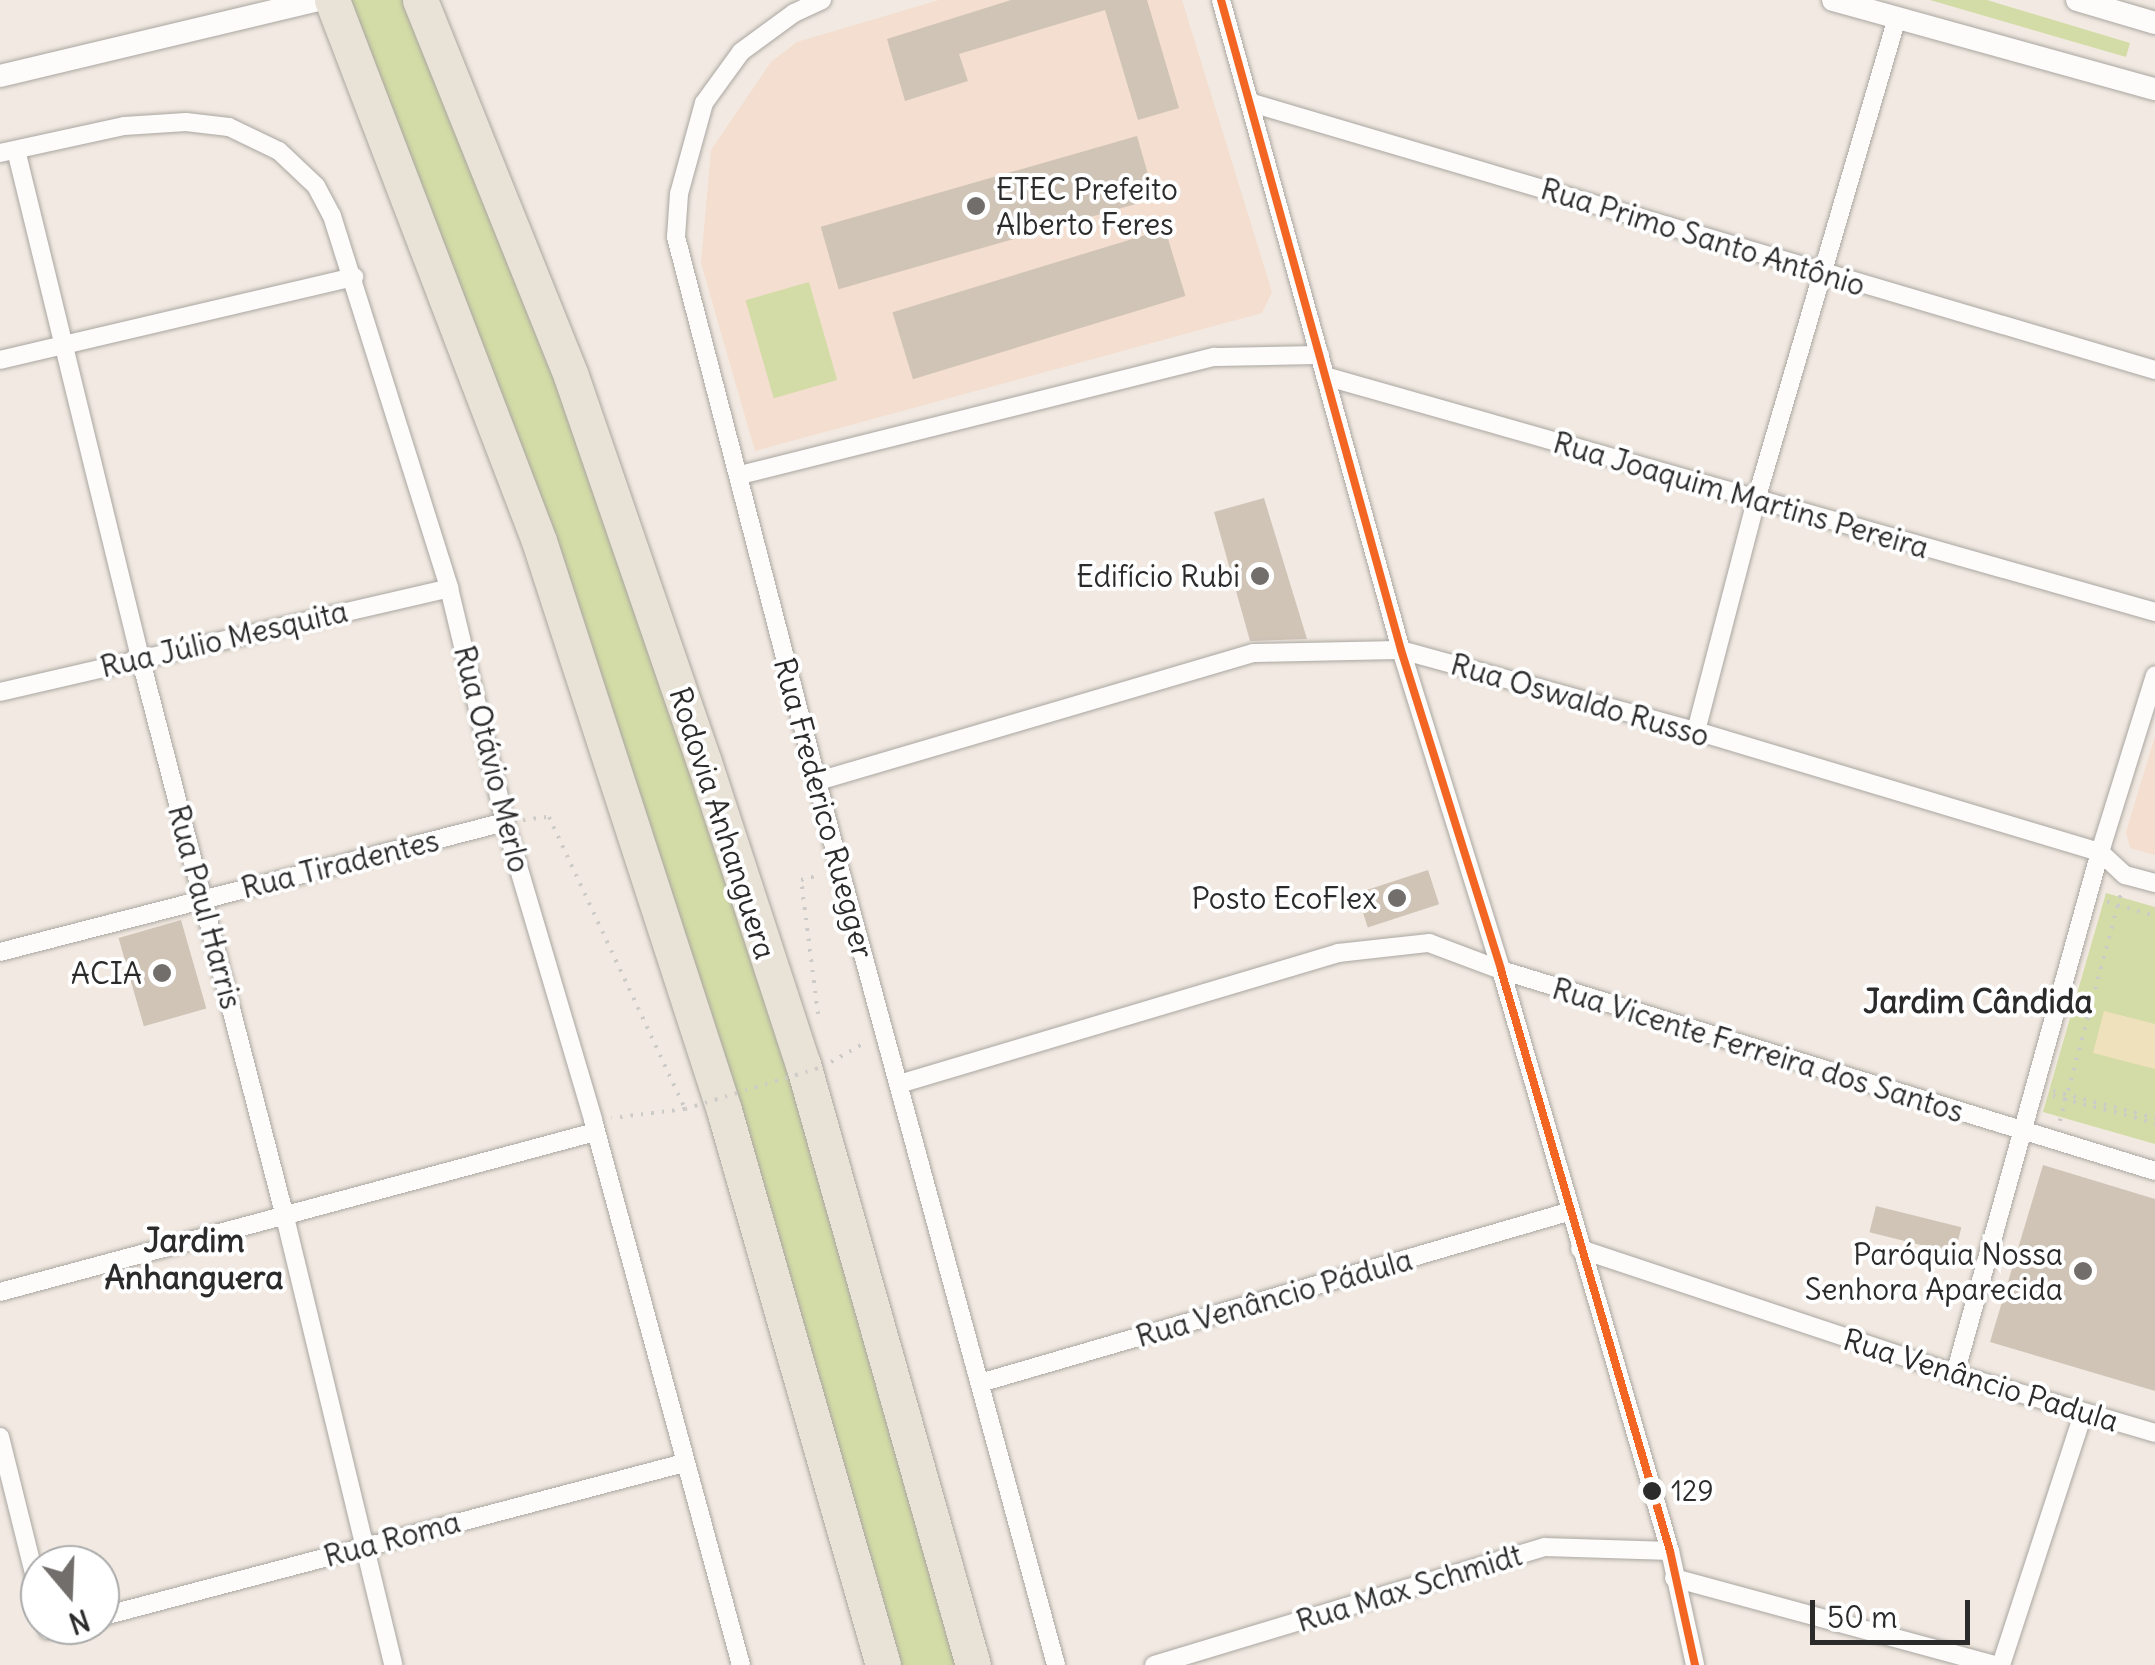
<!DOCTYPE html>
<meta charset="utf-8">
<style>
body{margin:0}
#map{position:relative;width:2155px;height:1665px;overflow:hidden;background:#f2eae2;font-family:Delius,sans-serif}
div>[style]{position:absolute}
[style*='--x']{left:calc(var(--x)*1px);top:calc(var(--y)*1px);width:calc(var(--w)*1px);rotate:calc(var(--a)*1deg)}
.built>*{inset:0;background:#f3decf}
.green>*{inset:0;background:#d3dca6;transform-origin:0 0}
.sand>*{inset:0;background:#f0e1bd}
.building>*{inset:0;background:#d0c4b7;transform-origin:0 0}
.path>*{height:4px;margin-top:-2px;transform-origin:0;background:repeating-linear-gradient(90deg,#cdcbc8 0 2.5px,transparent 0 10.5px)}
.roads{filter:drop-shadow(0 0 2px #aaa6a1) drop-shadow(0 0 2px #aaa6a1)}
.minor>*{height:18px;margin:-9px;padding:0 9px;transform-origin:9px;border-radius:9px;background:#fdfcfb}
.tertiary>*{height:22px;margin:-11px;padding:0 11px;transform-origin:11px;border-radius:11px;background:#fdfcfb}
.motorway>*{height:35px;margin:-17.5px;padding:0 17.5px;transform-origin:17.5px;border-radius:17.5px;background:#e9e2d6}
.path-bridge>*{height:4px;margin-top:-2px;transform-origin:0;background:repeating-linear-gradient(90deg,#cdcbc8 0 2.5px,transparent 0 10.5px)}
.bus-1>*{height:8px;margin:-4px;padding:0 4px;transform-origin:4px;border-radius:4px;background:#f26522}
.dots>*{width:28px;height:28px;translate:-50% -50%;box-sizing:border-box;border:5px solid #fff;border-radius:50%}
span{translate:-50% -50%;white-space:nowrap;text-align:center;line-height:1.15;-webkit-text-stroke:8px #fff;paint-order:stroke}
.bus-label{font-size:28px;color:#2b2b2b}
.left{translate:0 -50%;text-align:left}
.poi-label{font-size:30px;color:#2b2b2b}
.right{translate:-100% -50%;text-align:right}
.street-label{font-size:30px;color:#2b2b2b}
.neighbourhood-label{font-size:32px;color:#2b2b2b;font-weight:700}
.north{position:absolute;left:20px;top:1545px;width:100px;height:100px;box-sizing:border-box;background:#fff;border:2px solid #aaa;border-radius:50%;rotate:161deg;font-size:28px;font-weight:700;line-height:40px;text-align:center;color:#2b2b2b}
.north::after{content:'';display:block;margin:auto;width:35px;height:45px;background:#716e6b;clip-path:polygon(50% 0,100% 100%,50% 72%,0 100%)}
.scale{position:absolute;left:1810px;top:1600px;width:160px;height:45px;box-sizing:border-box;border:5px solid #2b2b2b;border-top:0;padding-left:12px;font-size:30px;line-height:35px;white-space:nowrap;color:#2b2b2b;-webkit-text-stroke:8px #fff;paint-order:stroke}
</style>
<div id="map">
<div class="built">
<i style="clip-path:polygon(939px 0,1182px 0,1272px 292px,1262px 313px,755px 451px,701px 263px,711px 150px,771px 62px,797px 42px)"></i>
<i style="clip-path:polygon(2155px 736px,2155px 855px,2130px 848px,2126px 832px)"></i>
</div>
<div class="green">
<i style="clip-path:polygon(346px 0,406px 0,556px 368px,772px 1011px,959px 1665px,897px 1665px)"></i>
<i style="clip-path:polygon(1930px 0,1987px 0,2130px 43px,2126px 57px)"></i>
<i style="left:809px;top:282px;width:102px;height:66px;rotate:74deg"></i>
<i style="clip-path:polygon(2106px 893px,2155px 907px,2155px 1144px,2043px 1112px)"></i>
</div>
<div class="sand">
<i style="clip-path:polygon(2104px 1011px,2155px 1024px,2155px 1069px,2093px 1053px)"></i>
</div>
<div class="building">
<i style="clip-path:polygon(1011px 0,1147px 0,1179px 108px,1138px 120px,1105px 10px,959px 54px,968px 81px,905px 101px,887px 39px)"></i>
<i style="left:1137px;top:136px;width:65px;height:329px;rotate:74deg"></i>
<i style="left:1165px;top:229px;width:70px;height:285px;rotate:73deg"></i>
<i style="clip-path:polygon(1264px 498px,1307px 639px,1250px 641px,1214px 512px)"></i>
<i style="left:1428px;top:870px;width:36px;height:75px;rotate:72deg"></i>
<i style="left:181px;top:920px;width:92px;height:65px;rotate:74deg"></i>
<i style="clip-path:polygon(2043px 1165px,2155px 1199px,2155px 1391px,1990px 1342px)"></i>
<i style="left:1876px;top:1206px;width:88px;height:27px;rotate:14deg"></i>
</div>
<div class="path">
<i style="--x:523;--y:820;--w:26;--a:-7"></i>
<i style="--x:549;--y:817;--w:322;--a:65"></i>
<i style="--x:685;--y:1109;--w:74;--a:173"></i>
<i style="--x:2107;--y:902;--w:50;--a:16.3"></i>
<i style="--x:818;--y:1014;--w:135;--a:-97.2"></i>
<i style="--x:801;--y:880;--w:20;--a:-15"></i>
<i style="--x:831;--y:1062;--w:40;--a:-29.7"></i>
<i style="--x:2053;--y:1091;--w:106;--a:14.8"></i>
<i style="--x:2053;--y:1096;--w:106;--a:14.8"></i>
<i style="--x:2060;--y:1121;--w:235;--a:-75"></i>
</div>
<div class="roads">
<div class="minor">
<i style="--x:822;--y:0;--w:31;--a:155"></i>
<i style="--x:794;--y:13;--w:66;--a:143.7"></i>
<i style="--x:741;--y:52;--w:63;--a:126"></i>
<i style="--x:704;--y:103;--w:94;--a:105.4"></i>
<i style="--x:679;--y:194;--w:43;--a:94"></i>
<i style="--x:676;--y:237;--w:654;--a:75.47"></i>
<i style="--x:840;--y:870;--w:824;--a:74.8"></i>
<i style="--x:1221;--y:0;--w:674;--a:74.52"></i>
<i style="--x:1401;--y:650;--w:335;--a:72.6"></i>
<i style="--x:1501;--y:970;--w:605;--a:73.78"></i>
<i style="--x:1670;--y:1551;--w:117;--a:77.6"></i>
<i style="--x:1252;--y:103;--w:942;--a:16.47"></i>
<i style="--x:16;--y:150;--w:522;--a:76.26"></i>
<i style="--x:140;--y:657;--w:574;--a:75.48"></i>
<i style="--x:284;--y:1213;--w:465;--a:76.4"></i>
<i style="--x:0;--y:153;--w:127;--a:-12.3"></i>
<i style="--x:124;--y:126;--w:62;--a:-3.7"></i>
<i style="--x:186;--y:122;--w:43;--a:6.6"></i>
<i style="--x:229;--y:127;--w:55;--a:25.6"></i>
<i style="--x:279;--y:151;--w:51;--a:43.4"></i>
<i style="--x:316;--y:186;--w:34;--a:62"></i>
<i style="--x:332;--y:216;--w:390;--a:72.5"></i>
<i style="--x:449;--y:588;--w:241;--a:76.5"></i>
<i style="--x:505;--y:822;--w:311;--a:73.5"></i>
<i style="--x:593;--y:1120;--w:565;--a:74.81"></i>
<i style="--x:0;--y:360;--w:364;--a:-13.2"></i>
<i style="--x:1328;--y:377;--w:860;--a:15.86"></i>
<i style="--x:740;--y:475;--w:489;--a:-14"></i>
<i style="--x:1215;--y:357;--w:105;--a:-1.1"></i>
<i style="--x:0;--y:692;--w:461;--a:-13"></i>
<i style="--x:1696;--y:731;--w:239;--a:-75.4"></i>
<i style="--x:1756;--y:500;--w:500;--a:-73.7"></i>
<i style="--x:818;--y:781;--w:453;--a:-16.4"></i>
<i style="--x:1253;--y:653;--w:148;--a:-1.2"></i>
<i style="--x:1401;--y:650;--w:306;--a:15.4"></i>
<i style="--x:1696;--y:731;--w:422;--a:16.7"></i>
<i style="--x:2100;--y:852;--w:34;--a:43"></i>
<i style="--x:2125;--y:875;--w:31;--a:15"></i>
<i style="--x:0;--y:952;--w:521;--a:-14.44"></i>
<i style="--x:899;--y:1084;--w:458;--a:-16.6"></i>
<i style="--x:1338;--y:953;--w:92;--a:-6.3"></i>
<i style="--x:1429;--y:943;--w:77;--a:20.6"></i>
<i style="--x:1501;--y:970;--w:684;--a:17.08"></i>
<i style="--x:1580;--y:1249;--w:395;--a:18.4"></i>
<i style="--x:1955;--y:1374;--w:209;--a:16.4"></i>
<i style="--x:0;--y:1292;--w:616;--a:-15.05"></i>
<i style="--x:1955;--y:1374;--w:542;--a:-74.48"></i>
<i style="--x:2100;--y:852;--w:185;--a:-72.7"></i>
<i style="--x:980;--y:1383;--w:612;--a:-16.22"></i>
<i style="--x:0;--y:1437;--w:165;--a:76"></i>
<i style="--x:1674;--y:1578;--w:333;--a:15.2"></i>
<i style="--x:100;--y:1617;--w:604;--a:-14.77"></i>
<i style="--x:47;--y:1625;--w:5;--a:79"></i>
<i style="--x:48;--y:1630;--w:21;--a:-14"></i>
<i style="--x:1154;--y:1665;--w:408;--a:-16.8"></i>
<i style="--x:1545;--y:1547;--w:125;--a:1.8"></i>
<i style="--x:2001;--y:1665;--w:264;--a:-71.9"></i>
</div>
<div class="tertiary">
<i style="--x:1833;--y:0;--w:334;--a:15.5"></i>
<i style="--x:2077;--y:0;--w:81;--a:16.4"></i>
<i style="--x:0;--y:76;--w:327;--a:-13.4"></i>
</div>
<div class="motorway">
<i style="--x:332;--y:0;--w:579;--a:69.06"></i>
<i style="--x:539;--y:541;--w:598;--a:71.99"></i>
<i style="--x:724;--y:1110;--w:577;--a:74.01"></i>
<i style="--x:420;--y:0;--w:405;--a:68.1"></i>
<i style="--x:571;--y:376;--w:408;--a:71"></i>
<i style="--x:704;--y:762;--w:318;--a:71.9"></i>
<i style="--x:803;--y:1064;--w:625;--a:74.21"></i>
</div>
</div>
<div class="path-bridge">
<i style="--x:685;--y:1109;--w:146;--a:-17.1"></i>
</div>
<div class="bus-1">
<i style="--x:1221;--y:0;--w:674;--a:74.52"></i>
<i style="--x:1401;--y:650;--w:335;--a:72.6"></i>
<i style="--x:1501;--y:970;--w:605;--a:73.78"></i>
<i style="--x:1670;--y:1551;--w:117;--a:77.6"></i>
</div>
<div class="dots">
<i style="left:976px;top:206px;background:#716e6b"></i>
<i style="left:1260px;top:576px;background:#716e6b"></i>
<i style="left:1397px;top:898px;background:#716e6b"></i>
<i style="left:162px;top:973px;background:#716e6b"></i>
<i style="left:2083px;top:1271px;background:#716e6b"></i>
<i style="left:1652px;top:1491px;background:#2b2b2b"></i>
</div>
<div class="bus-label">
<span class="left" style="left:1671px;top:1491px">129</span>
</div>
<div class="poi-label">
<span class="left" style="left:996px;top:206px">ETEC Prefeito<br>Alberto Feres</span>
<span class="right" style="left:1240px;top:576px">Edifício Rubi</span>
<span class="right" style="left:1377px;top:898px">Posto EcoFlex</span>
<span class="right" style="left:142px;top:973px">ACIA</span>
<span class="right" style="left:2063px;top:1271px">Paróquia Nossa<br>Senhora Aparecida</span>
</div>
<div class="street-label">
<span style="left:1703px;top:237px;rotate:17deg">Rua Primo Santo Antônio</span>
<span style="left:1741px;top:495px;rotate:16deg">Rua Joaquim Martins Pereira</span>
<span style="left:224px;top:639px;rotate:-13deg">Rua Júlio Mesquita</span>
<span style="left:1580px;top:700px;rotate:16deg">Rua Oswaldo Russo</span>
<span style="left:492px;top:759px;rotate:76deg">Rua Otávio Merlo</span>
<span style="left:824px;top:808px;rotate:75deg">Rua Frederico Ruegger</span>
<span style="left:723px;top:823px;rotate:72deg">Rodovia Anhanguera</span>
<span style="left:340px;top:864px;rotate:-14deg">Rua Tiradentes</span>
<span style="left:205px;top:907px;rotate:75deg">Rua Paul Harris</span>
<span style="left:1758px;top:1050px;rotate:17deg">Rua Vicente Ferreira dos Santos</span>
<span style="left:1274px;top:1298px;rotate:-16deg">Rua Venâncio Pádula</span>
<span style="left:1981px;top:1380px;rotate:17deg">Rua Venâncio Padula</span>
<span style="left:392px;top:1539px;rotate:-15deg">Rua Roma</span>
<span style="left:1409px;top:1588px;rotate:-17deg">Rua Max Schmidt</span>
</div>
<div class="neighbourhood-label">
<span style="left:1978px;top:1002px">Jardim Cândida</span>
<span style="left:194px;top:1260px">Jardim<br>Anhanguera</span>
</div>
<div class="north">N</div>
<div class="scale">50 m</div>
</div>
